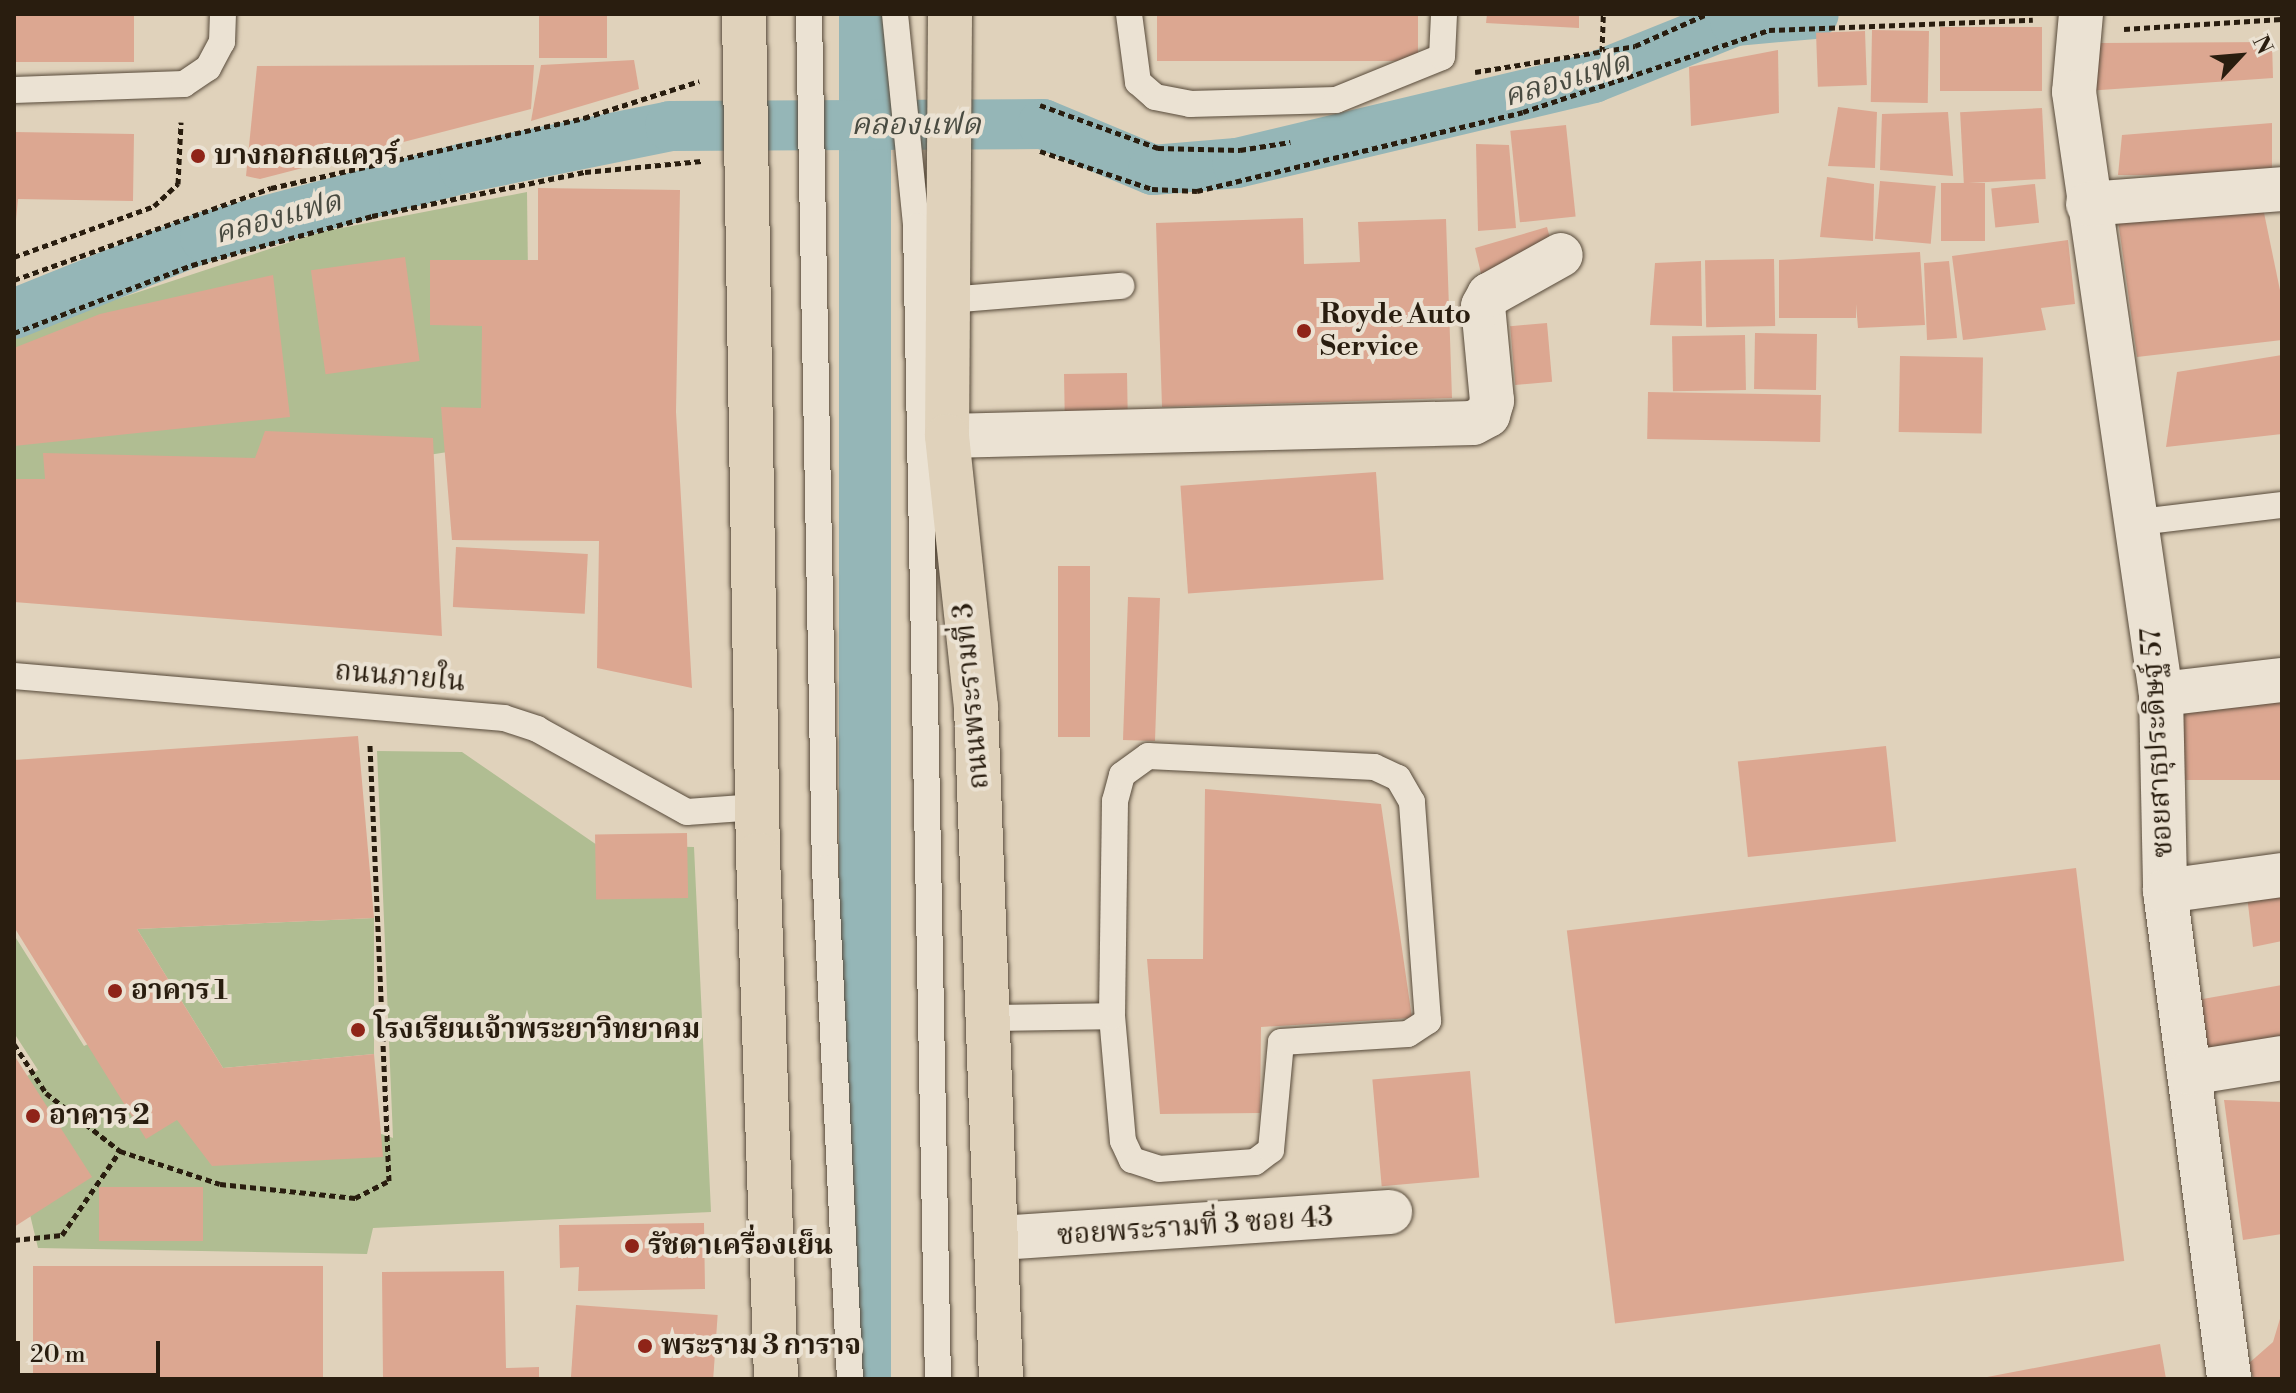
<!DOCTYPE html>
<meta charset="utf-8">
<style>
body{margin:0}
#map{position:relative;width:2296px;height:1393px;overflow:hidden;background:#e0d2bb;font-family:"Libre Bodoni","Noto Serif Thai",serif}
div>[style]{position:absolute}
[style*='--x']{left:calc(var(--x)*1px);top:calc(var(--y)*1px);width:calc(var(--w)*1px);rotate:calc(var(--a)*1deg)}
.green>*{inset:0;background:#b0bd92}
.water>*{inset:0;background:#95b6b7;transform-origin:0 0}
.canal>*{height:50px;margin:-25px;padding:0 25px;transform-origin:25px;border-radius:25px;background:#95b6b7}
.building>*{inset:0;background:#dca791;transform-origin:0 0}
.path>*{height:5px;margin-top:-2.5px;transform-origin:0;background:repeating-linear-gradient(90deg,#291d0f 0 6px,transparent 0 10px)}
.roads{filter:drop-shadow(0 0 2px #574a3a) drop-shadow(0 0 2px #574a3a)}
.service>*{height:26px;margin:-13px;padding:0 13px;transform-origin:13px;border-radius:13px;background:#ebe2d3}
.minor>*{height:44px;margin:-22px;padding:0 22px;transform-origin:22px;border-radius:22px;background:#ebe2d3}
.primary>*{height:44px;margin:-22px;padding:0 22px;transform-origin:22px;border-radius:22px;background:#e0d2bb}
.dots>*{width:22px;height:22px;translate:-50% -50%;box-sizing:border-box;border:4px solid #ebe2d3;border-radius:50%}
span{translate:-50% -50%;white-space:nowrap;text-align:center;line-height:1.15;-webkit-text-stroke:8px #ebe2d3;paint-order:stroke}
.poi-label{font-size:28px;color:#291d0f;font-weight:700}
.left{translate:0 -50%;text-align:left}
.street-label{font-size:28px;color:#291d0f}
.water-label{font-size:30px;color:#494b41;font-style:italic}
.frame{position:absolute;inset:0;border:16px solid #291d0f;pointer-events:none}
.north{position:absolute;left:2200px;top:16px;width:80px;height:80px;-webkit-text-stroke:6px #ebe2d3;paint-order:stroke;rotate:64deg;font-size:22px;font-weight:700;line-height:32px;text-align:center;color:#291d0f}
.north::after{content:'';display:block;margin:auto;width:28px;height:36px;background:#291d0f;clip-path:polygon(50% 0,100% 100%,50% 72%,0 100%)}
.scale{position:absolute;left:16px;top:1341px;width:144px;height:36px;box-sizing:border-box;border:4px solid #291d0f;border-top:0;padding-left:10px;font-size:24px;line-height:28px;white-space:nowrap;color:#291d0f;-webkit-text-stroke:6px #ebe2d3;paint-order:stroke}
</style>
<div id="map">
<div class="green">
<i style="clip-path:polygon(527px 192px,530px 439px,14px 520px,14px 333px,321px 232px)"></i>
<i style="clip-path:polygon(377px 751px,462px 752px,597px 845px,694px 847px,711px 1212px,373px 1228px,367px 1254px,38px 1248px,14px 1148px,14px 1083px,38px 1070px,14px 1033px,14px 935px,84px 1046px,100px 1038px,393px 1138px)"></i>
<i style="clip-path:polygon(374px 918px,374px 1054px,223px 1068px,137px 929px)"></i>
</div>
<div class="water">
<i style="left:839px;top:14px;width:52px;height:1365px"></i>
</div>
<div class="canal">
<i style="--x:14;--y:314;--w:206;--a:-22"></i>
<i style="--x:205;--y:237;--w:268;--a:-14.9"></i>
<i style="--x:464;--y:168;--w:210;--a:-11.5"></i>
<i style="--x:670;--y:126;--w:373;--a:-0.3"></i>
<i style="--x:1043;--y:124;--w:119;--a:22.7"></i>
<i style="--x:1153;--y:170;--w:84;--a:-4.8"></i>
<i style="--x:1237;--y:163;--w:366;--a:-13.4"></i>
<i style="--x:1593;--y:78;--w:153;--a:-21.9"></i>
<i style="--x:1735;--y:21;--w:79;--a:-5.1"></i>
</div>
<div class="building">
<i style="left:14px;top:14px;width:120px;height:48px"></i>
<i style="left:539px;top:14px;width:68px;height:44px"></i>
<i style="left:1157px;top:14px;width:261px;height:47px"></i>
<i style="clip-path:polygon(1487px 14px,1579px 14px,1579px 28px,1486px 23px)"></i>
<i style="left:2042px;top:27px;width:64px;height:102px;rotate:90deg"></i>
<i style="left:1872px;top:30px;width:57px;height:72px;rotate:1deg"></i>
<i style="left:1865px;top:31px;width:54px;height:49px;rotate:88deg"></i>
<i style="clip-path:polygon(2272px 42px,2273px 78px,2086px 91px,2100px 43px)"></i>
<i style="clip-path:polygon(1778px 50px,1779px 113px,1691px 126px,1689px 67px)"></i>
<i style="clip-path:polygon(634px 60px,639px 89px,531px 121px,541px 65px)"></i>
<i style="clip-path:polygon(534px 65px,531px 109px,260px 179px,246px 176px,257px 66px)"></i>
<i style="clip-path:polygon(1838px 107px,1877px 112px,1875px 168px,1828px 166px)"></i>
<i style="left:2042px;top:108px;width:71px;height:82px;rotate:87deg"></i>
<i style="clip-path:polygon(1948px 112px,1953px 176px,1880px 170px,1882px 114px)"></i>
<i style="clip-path:polygon(2272px 123px,2272px 176px,2118px 175px,2122px 135px)"></i>
<i style="left:1566px;top:125px;width:92px;height:56px;rotate:84deg"></i>
<i style="clip-path:polygon(14px 132px,134px 134px,133px 201px,18px 199px,14px 241px)"></i>
<i style="clip-path:polygon(1476px 144px,1509px 145px,1516px 228px,1478px 231px)"></i>
<i style="clip-path:polygon(1827px 177px,1874px 184px,1873px 241px,1820px 237px)"></i>
<i style="left:1880px;top:181px;width:56px;height:58px;rotate:5deg"></i>
<i style="left:1941px;top:183px;width:44px;height:58px"></i>
<i style="left:2035px;top:184px;width:39px;height:44px;rotate:84deg"></i>
<i style="clip-path:polygon(538px 188px,680px 190px,676px 412px,692px 688px,597px 668px,599px 541px,452px 540px,441px 407px,481px 408px,482px 326px,430px 325px,430px 260px,538px 260px)"></i>
<i style="clip-path:polygon(2262px 203px,2282px 300px,2282px 340px,2137px 357px,2118px 220px)"></i>
<i style="clip-path:polygon(1303px 218px,1304px 264px,1360px 262px,1358px 222px,1446px 219px,1452px 398px,1162px 407px,1156px 223px)"></i>
<i style="clip-path:polygon(1547px 227px,1555px 256px,1484px 286px,1475px 248px)"></i>
<i style="clip-path:polygon(2068px 240px,2075px 304px,2041px 308px,2046px 330px,1963px 340px,1952px 256px)"></i>
<i style="clip-path:polygon(1920px 252px,1925px 325px,1858px 328px,1856px 304px,1856px 318px,1779px 318px,1779px 260px)"></i>
<i style="left:405px;top:257px;width:105px;height:95px;rotate:82deg"></i>
<i style="left:1774px;top:259px;width:67px;height:69px;rotate:89deg"></i>
<i style="clip-path:polygon(1701px 261px,1702px 326px,1650px 325px,1655px 263px)"></i>
<i style="clip-path:polygon(1949px 261px,1957px 338px,1927px 340px,1924px 263px)"></i>
<i style="clip-path:polygon(273px 275px,290px 417px,14px 446px,14px 348px,100px 314px)"></i>
<i style="left:1547px;top:323px;width:59px;height:37px;rotate:85deg"></i>
<i style="left:1755px;top:333px;width:62px;height:56px;rotate:1deg"></i>
<i style="left:1745px;top:335px;width:55px;height:73px;rotate:89deg"></i>
<i style="clip-path:polygon(2282px 355px,2282px 434px,2166px 447px,2177px 372px)"></i>
<i style="left:1900px;top:356px;width:83px;height:76px;rotate:1deg"></i>
<i style="left:1127px;top:373px;width:43px;height:63px;rotate:89deg"></i>
<i style="left:1648px;top:392px;width:173px;height:47px;rotate:1deg"></i>
<i style="clip-path:polygon(265px 431px,433px 438px,442px 636px,14px 602px,14px 479px,45px 479px,43px 453px,255px 458px)"></i>
<i style="left:1376px;top:472px;width:108px;height:196px;rotate:86deg"></i>
<i style="left:456px;top:547px;width:132px;height:60px;rotate:3deg"></i>
<i style="left:1058px;top:566px;width:32px;height:171px"></i>
<i style="left:1128px;top:597px;width:32px;height:143px;rotate:2deg"></i>
<i style="left:2282px;top:692px;width:88px;height:106px;rotate:90deg"></i>
<i style="clip-path:polygon(358px 736px,374px 918px,137px 929px,223px 1068px,374px 1054px,383px 1157px,212px 1166px,177px 1120px,146px 1139px,14px 927px,14px 760px)"></i>
<i style="left:1886px;top:746px;width:96px;height:149px;rotate:84deg"></i>
<i style="clip-path:polygon(1205px 789px,1381px 804px,1412px 1018px,1261px 1027px,1260px 1113px,1160px 1114px,1147px 959px,1203px 959px)"></i>
<i style="left:687px;top:833px;width:65px;height:92px;rotate:89deg"></i>
<i style="left:2076px;top:868px;width:396px;height:513px;rotate:83deg"></i>
<i style="clip-path:polygon(2282px 882px,2282px 941px,2253px 947px,2246px 887px)"></i>
<i style="clip-path:polygon(2282px 985px,2282px 1043px,2192px 1052px,2180px 1003px)"></i>
<i style="clip-path:polygon(14px 1055px,92px 1177px,14px 1227px)"></i>
<i style="left:1470px;top:1071px;width:107px;height:98px;rotate:85deg"></i>
<i style="clip-path:polygon(2224px 1100px,2282px 1102px,2282px 1234px,2243px 1240px)"></i>
<i style="left:99px;top:1187px;width:104px;height:54px"></i>
<i style="clip-path:polygon(704px 1223px,705px 1289px,578px 1291px,579px 1267px,560px 1268px,559px 1225px)"></i>
<i style="left:33px;top:1266px;width:290px;height:113px"></i>
<i style="clip-path:polygon(504px 1271px,506px 1368px,539px 1367px,539px 1379px,383px 1379px,382px 1272px)"></i>
<i style="left:576px;top:1305px;width:142px;height:74px;rotate:4deg"></i>
<i style="clip-path:polygon(2282px 1312px,2282px 1379px,2254px 1379px,2248px 1364px,2273px 1342px)"></i>
<i style="clip-path:polygon(2160px 1344px,2166px 1379px,1983px 1379px,1982px 1378px)"></i>
</div>
<div class="path">
<i style="--x:2124;--y:29;--w:158;--a:-3.6"></i>
<i style="--x:1602;--y:52;--w:38;--a:-88"></i>
<i style="--x:1475;--y:72;--w:162;--a:-9.2"></i>
<i style="--x:1635;--y:46;--w:79;--a:-24"></i>
<i style="--x:1040;--y:105;--w:126;--a:20"></i>
<i style="--x:1158;--y:148;--w:82;--a:1.4"></i>
<i style="--x:1240;--y:150;--w:51;--a:-9.1"></i>
<i style="--x:1040;--y:151;--w:118;--a:18.7"></i>
<i style="--x:1152;--y:189;--w:45;--a:2.5"></i>
<i style="--x:1197;--y:191;--w:335;--a:-13.6"></i>
<i style="--x:1523;--y:112;--w:259;--a:-18.4"></i>
<i style="--x:1769;--y:30;--w:264;--a:-2.2"></i>
<i style="--x:14;--y:257;--w:149;--a:-20"></i>
<i style="--x:154;--y:206;--w:33;--a:-43"></i>
<i style="--x:178;--y:184;--w:62;--a:-87.2"></i>
<i style="--x:14;--y:280;--w:273;--a:-19.7"></i>
<i style="--x:271;--y:188;--w:321;--a:-12.6"></i>
<i style="--x:584;--y:118;--w:121;--a:-17.8"></i>
<i style="--x:14;--y:333;--w:191;--a:-20.9"></i>
<i style="--x:192;--y:265;--w:187;--a:-15.2"></i>
<i style="--x:372;--y:216;--w:217;--a:-11.7"></i>
<i style="--x:585;--y:172;--w:117;--a:-5.4"></i>
<i style="--x:14;--y:1044;--w:59;--a:56.9"></i>
<i style="--x:46;--y:1093;--w:94;--a:38.1"></i>
<i style="--x:120;--y:1151;--w:105;--a:18.3"></i>
<i style="--x:220;--y:1184;--w:136;--a:5.9"></i>
<i style="--x:355;--y:1198;--w:38;--a:-27"></i>
<i style="--x:389;--y:1181;--w:436;--a:-92.5"></i>
<i style="--x:14;--y:1240;--w:48;--a:-5.9"></i>
<i style="--x:62;--y:1235;--w:102;--a:-55.4"></i>
</div>
<div class="roads">
<div class="service">
<i style="--x:809;--y:14;--w:854;--a:88.93"></i>
<i style="--x:825;--y:868;--w:512;--a:87.2"></i>
<i style="--x:895;--y:14;--w:213;--a:84.3"></i>
<i style="--x:916;--y:226;--w:1153;--a:88.91"></i>
<i style="--x:1129;--y:14;--w:69;--a:82.5"></i>
<i style="--x:1138;--y:82;--w:23;--a:41"></i>
<i style="--x:1155;--y:97;--w:36;--a:11"></i>
<i style="--x:1190;--y:104;--w:146;--a:-1.6"></i>
<i style="--x:1336;--y:100;--w:114;--a:-22.1"></i>
<i style="--x:1442;--y:57;--w:43;--a:-87.3"></i>
<i style="--x:14;--y:90;--w:170;--a:-2"></i>
<i style="--x:184;--y:84;--w:29;--a:-34"></i>
<i style="--x:208;--y:68;--w:30;--a:-62"></i>
<i style="--x:222;--y:42;--w:28;--a:-88"></i>
<i style="--x:949;--y:300;--w:173;--a:-4.7"></i>
<i style="--x:2139;--y:522;--w:144;--a:-6.8"></i>
<i style="--x:14;--y:676;--w:492;--a:4.9"></i>
<i style="--x:504;--y:718;--w:35;--a:18"></i>
<i style="--x:537;--y:729;--w:171;--a:29"></i>
<i style="--x:687;--y:812;--w:70;--a:-4.1"></i>
<i style="--x:990;--y:1018;--w:122;--a:-0.9"></i>
<i style="--x:1112;--y:1016;--w:125;--a:85"></i>
<i style="--x:1123;--y:1141;--w:21;--a:65"></i>
<i style="--x:1132;--y:1160;--w:28;--a:18"></i>
<i style="--x:1159;--y:1169;--w:96;--a:-4.2"></i>
<i style="--x:1255;--y:1162;--w:20;--a:-37"></i>
<i style="--x:1271;--y:1150;--w:108;--a:-84.7"></i>
<i style="--x:1281;--y:1042;--w:127;--a:-3.6"></i>
<i style="--x:1408;--y:1034;--w:24;--a:-33"></i>
<i style="--x:1428;--y:1021;--w:220;--a:-94.2"></i>
<i style="--x:1412;--y:802;--w:28;--a:-120"></i>
<i style="--x:1398;--y:778;--w:26;--a:-155"></i>
<i style="--x:1374;--y:767;--w:226;--a:-177.2"></i>
<i style="--x:1148;--y:756;--w:32;--a:144"></i>
<i style="--x:1122;--y:775;--w:27;--a:105"></i>
<i style="--x:1115;--y:801;--w:215;--a:90.8"></i>
</div>
<div class="minor">
<i style="--x:2081;--y:14;--w:78;--a:95.1"></i>
<i style="--x:2074;--y:92;--w:608;--a:81.78"></i>
<i style="--x:2161;--y:694;--w:197;--a:88.8"></i>
<i style="--x:2165;--y:891;--w:492;--a:82.5"></i>
<i style="--x:2088;--y:204;--w:195;--a:-4.4"></i>
<i style="--x:947;--y:436;--w:526;--a:-1.42"></i>
<i style="--x:1473;--y:423;--w:17;--a:-28"></i>
<i style="--x:1488;--y:415;--w:15;--a:-74"></i>
<i style="--x:1492;--y:401;--w:95;--a:-95.4"></i>
<i style="--x:1483;--y:306;--w:13;--a:-61"></i>
<i style="--x:1489;--y:295;--w:82;--a:-29.1"></i>
<i style="--x:2161;--y:694;--w:122;--a:-6.6"></i>
<i style="--x:2165;--y:891;--w:118;--a:-7.8"></i>
<i style="--x:2189;--y:1073;--w:94;--a:-9.2"></i>
<i style="--x:999;--y:1238;--w:392;--a:-3.8"></i>
</div>
<div class="primary">
<i style="--x:744;--y:14;--w:841;--a:89.05"></i>
<i style="--x:758;--y:855;--w:524;--a:88.03"></i>
<i style="--x:950;--y:14;--w:422;--a:90.4"></i>
<i style="--x:947;--y:436;--w:273;--a:83.9"></i>
<i style="--x:976;--y:707;--w:672;--a:87.87"></i>
</div>
</div>
<div class="dots">
<i style="left:198px;top:156px;background:#8f2418"></i>
<i style="left:1304px;top:331px;background:#8f2418"></i>
<i style="left:115px;top:991px;background:#8f2418"></i>
<i style="left:358px;top:1030px;background:#8f2418"></i>
<i style="left:33px;top:1116px;background:#8f2418"></i>
<i style="left:632px;top:1246px;background:#8f2418"></i>
<i style="left:645px;top:1346px;background:#8f2418"></i>
</div>
<div class="poi-label">
<span class="left" style="left:214px;top:156px">บางกอกสแควร์</span>
<span class="left" style="left:1320px;top:331px">Royde Auto<br>Service</span>
<span class="left" style="left:131px;top:991px">อาคาร 1</span>
<span class="left" style="left:374px;top:1030px">โรงเรียนเจ้าพระยาวิทยาคม</span>
<span class="left" style="left:49px;top:1116px">อาคาร 2</span>
<span class="left" style="left:648px;top:1246px">รัชดาเครื่องเย็น</span>
<span class="left" style="left:661px;top:1346px">พระราม 3 การาจ</span>
</div>
<div class="street-label">
<span style="left:400px;top:677px;rotate:5deg">ถนนภายใน</span>
<span style="left:972px;top:696px;rotate:-95deg">ถนนพระรามที่ 3</span>
<span style="left:2158px;top:743px;rotate:-93deg">ซอยสาธุประดิษฐ์ 57</span>
<span style="left:1195px;top:1227px;rotate:-4deg">ซอยพระรามที่ 3 ซอย 43</span>
</div>
<div class="water-label">
<span style="left:1567px;top:80px;rotate:-16deg">คลองแฟด</span>
<span style="left:916px;top:125px">คลองแฟด</span>
<span style="left:278px;top:218px;rotate:-15deg">คลองแฟด</span>
</div>
<div class="frame"></div>
<div class="north">N</div>
<div class="scale">20 m</div>
</div>
